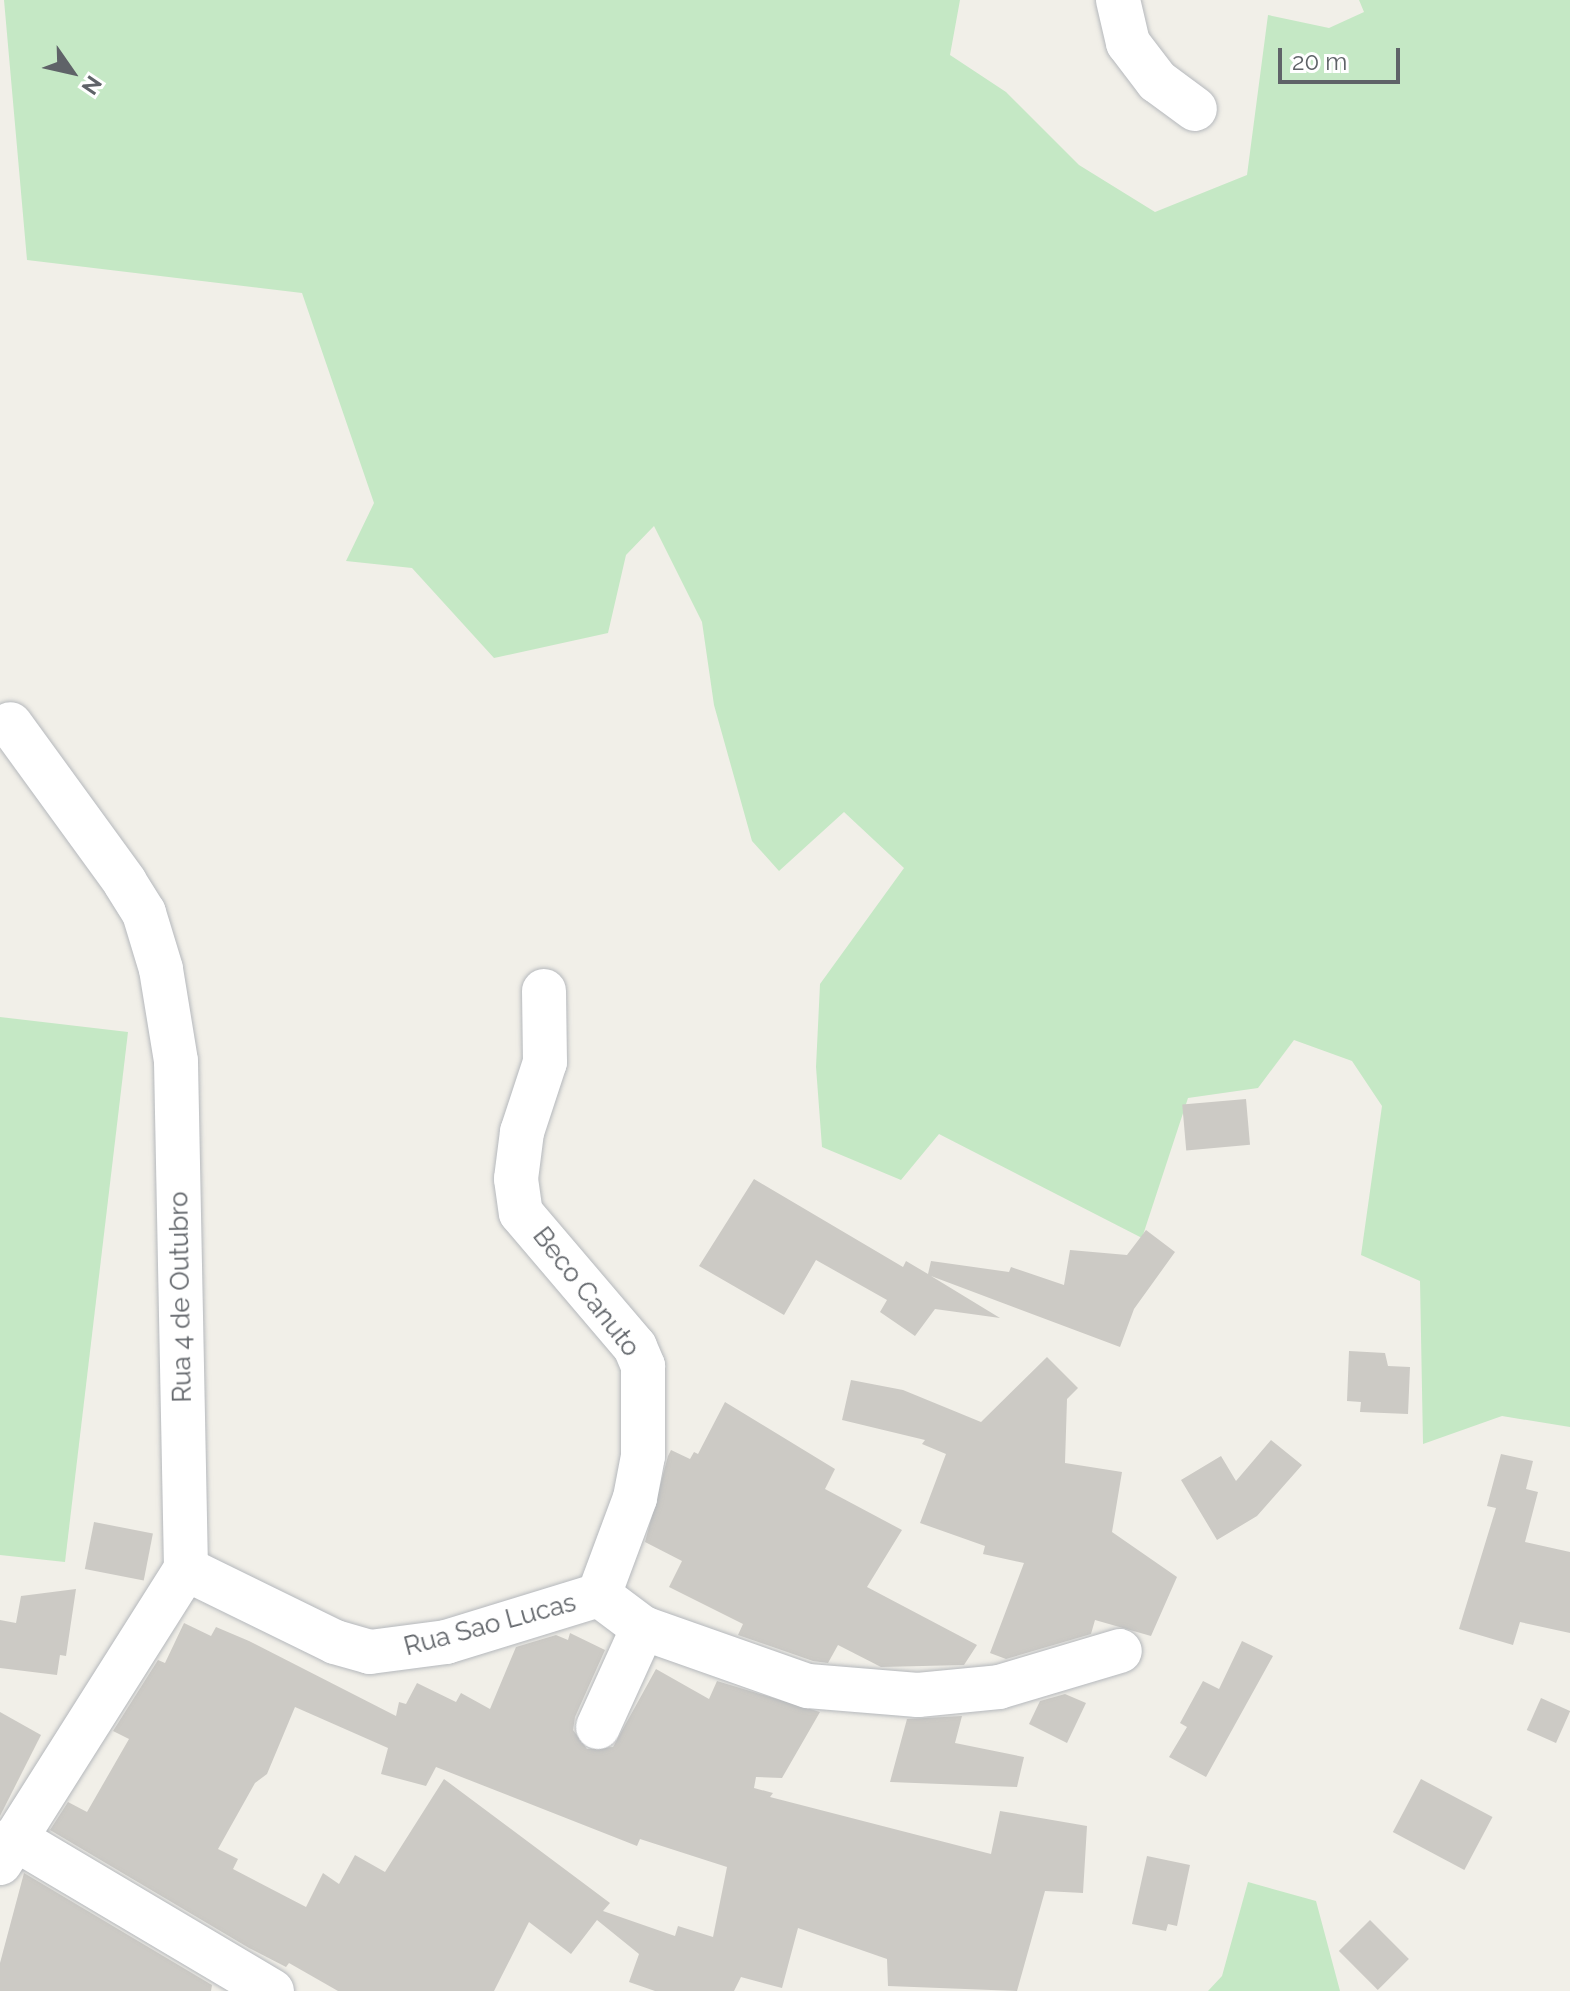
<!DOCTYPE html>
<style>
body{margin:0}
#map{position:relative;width:1570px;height:1991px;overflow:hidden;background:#f1efe8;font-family:Raleway,sans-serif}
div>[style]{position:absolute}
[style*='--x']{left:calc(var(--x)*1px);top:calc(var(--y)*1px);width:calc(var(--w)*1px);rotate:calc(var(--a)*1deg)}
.green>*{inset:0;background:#c5e8c5}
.building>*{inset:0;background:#cccac5;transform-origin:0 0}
.roads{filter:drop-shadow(0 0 2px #b5b8bc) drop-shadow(0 0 2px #b5b8bc)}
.minor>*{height:44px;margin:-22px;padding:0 22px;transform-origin:22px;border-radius:22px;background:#fff}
span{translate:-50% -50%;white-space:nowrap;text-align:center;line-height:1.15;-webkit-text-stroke:8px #fff;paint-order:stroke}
.street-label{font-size:26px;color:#5f6368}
.north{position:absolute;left:32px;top:32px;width:80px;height:80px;-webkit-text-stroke:6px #fff;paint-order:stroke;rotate:124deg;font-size:22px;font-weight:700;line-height:32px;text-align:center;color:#5f6368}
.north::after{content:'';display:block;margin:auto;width:28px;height:36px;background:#5f6368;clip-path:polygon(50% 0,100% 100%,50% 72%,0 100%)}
.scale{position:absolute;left:1278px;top:48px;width:122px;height:36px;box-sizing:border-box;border:4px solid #5f6368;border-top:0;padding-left:10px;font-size:24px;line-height:28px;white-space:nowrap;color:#5f6368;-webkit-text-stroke:6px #fff;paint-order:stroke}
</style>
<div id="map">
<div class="green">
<i style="clip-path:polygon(4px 0,960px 0,950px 55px,1006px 92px,1079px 165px,1155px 212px,1247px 175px,1268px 15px,1329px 28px,1364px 12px,1359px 0,1570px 0,1570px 1427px,1502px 1416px,1423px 1444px,1420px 1281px,1361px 1255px,1382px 1106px,1352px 1061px,1294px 1040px,1258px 1088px,1188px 1098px,1142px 1238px,939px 1134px,901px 1180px,822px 1147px,816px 1067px,820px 984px,904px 868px,844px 812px,779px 871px,752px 841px,714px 705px,702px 622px,654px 526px,626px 555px,608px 633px,494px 658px,412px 568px,346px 561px,374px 503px,302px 293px,27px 260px)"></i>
<i style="clip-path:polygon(0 1017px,128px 1032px,65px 1562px,0 1555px)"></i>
<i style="clip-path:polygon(1248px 1882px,1316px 1901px,1340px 1991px,1208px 1991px,1222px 1976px)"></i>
</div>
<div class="building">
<i style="left:1246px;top:1099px;width:46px;height:64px;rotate:85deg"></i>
<i style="clip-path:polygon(754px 1179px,903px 1267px,906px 1261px,928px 1274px,931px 1261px,1009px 1272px,1011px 1267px,1064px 1285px,1070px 1250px,1127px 1255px,1146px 1230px,1175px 1252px,1134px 1309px,1120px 1347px,931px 1276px,1000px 1318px,935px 1309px,915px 1336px,880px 1312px,887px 1300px,816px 1260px,784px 1315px,699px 1266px)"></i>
<i style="clip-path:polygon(1349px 1351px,1385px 1353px,1388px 1366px,1410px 1367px,1408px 1414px,1360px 1412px,1361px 1402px,1347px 1401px)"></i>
<i style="clip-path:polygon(1047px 1357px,1078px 1388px,1067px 1399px,1065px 1463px,1122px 1472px,1112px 1532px,1177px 1577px,1151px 1636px,1095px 1620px,1091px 1634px,1006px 1659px,990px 1653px,1024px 1563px,983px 1554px,985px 1546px,920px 1523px,946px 1454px,922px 1444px,925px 1440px,842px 1420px,851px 1380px,903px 1390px,981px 1422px)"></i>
<i style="clip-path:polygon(725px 1402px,835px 1469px,825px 1489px,902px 1530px,867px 1587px,977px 1645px,964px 1665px,881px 1667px,838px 1645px,828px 1663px,813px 1661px,738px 1635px,743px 1624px,669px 1587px,682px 1561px,645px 1542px,668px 1456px,671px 1450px,690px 1459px,694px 1452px,698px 1454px)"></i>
<i style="clip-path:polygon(1271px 1440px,1302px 1465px,1257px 1516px,1217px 1540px,1181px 1480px,1221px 1456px,1236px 1481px)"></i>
<i style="clip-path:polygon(1501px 1454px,1533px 1461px,1526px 1489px,1538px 1492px,1525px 1542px,1570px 1552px,1570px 1633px,1520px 1622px,1513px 1645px,1459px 1629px,1496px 1508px,1487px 1506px)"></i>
<i style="left:94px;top:1522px;width:60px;height:48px;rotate:11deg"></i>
<i style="clip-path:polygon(76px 1589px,66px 1656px,60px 1655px,57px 1675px,0 1668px,0 1620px,16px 1623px,21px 1596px)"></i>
<i style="clip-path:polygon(evenodd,184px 1623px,211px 1636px,216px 1627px,249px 1641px,396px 1716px,399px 1702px,406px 1704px,417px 1683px,456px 1702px,461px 1693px,490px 1709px,516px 1647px,556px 1635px,568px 1640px,570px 1633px,605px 1650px,575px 1717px,573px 1730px,587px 1749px,613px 1747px,656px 1669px,709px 1699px,717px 1681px,820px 1712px,782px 1778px,756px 1777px,754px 1788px,773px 1793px,770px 1797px,991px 1854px,1000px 1811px,1087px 1826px,1083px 1893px,1045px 1891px,1017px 1991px,888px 1986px,887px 1959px,798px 1928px,782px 1988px,741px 1977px,734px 1991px,655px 1991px,629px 1982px,639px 1954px,597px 1920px,571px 1954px,529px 1922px,494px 1991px,338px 1991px,289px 1963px,286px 1967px,249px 1948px,50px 1830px,68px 1802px,87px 1812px,129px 1739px,113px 1731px,158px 1660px,165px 1663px,184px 1623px,295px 1707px,388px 1748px,381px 1774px,426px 1786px,436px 1767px,637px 1846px,640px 1839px,727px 1867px,713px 1937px,678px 1926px,675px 1936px,603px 1911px,610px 1903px,444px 1779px,385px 1872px,355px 1855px,339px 1884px,323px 1873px,306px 1907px,233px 1869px,238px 1859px,218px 1849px,255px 1783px,267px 1774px,295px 1707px)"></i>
<i style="clip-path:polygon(1242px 1641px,1273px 1656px,1206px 1777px,1169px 1757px,1187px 1727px,1180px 1723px,1203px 1681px,1219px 1689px)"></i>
<i style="clip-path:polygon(1065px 1694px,1086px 1703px,1067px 1743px,1029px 1724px,1040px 1701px)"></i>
<i style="left:1541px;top:1698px;width:32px;height:35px;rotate:24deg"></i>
<i style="clip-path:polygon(0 1712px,41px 1735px,0 1816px)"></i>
<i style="clip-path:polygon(962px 1716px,955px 1743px,1024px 1757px,1017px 1787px,890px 1782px,907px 1719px)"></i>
<i style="left:1421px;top:1779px;width:81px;height:60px;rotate:28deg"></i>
<i style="clip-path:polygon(1147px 1856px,1190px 1865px,1177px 1926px,1168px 1924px,1166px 1931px,1132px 1924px)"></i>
<i style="clip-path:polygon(24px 1873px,212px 1985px,211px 1991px,0 1991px,0 1963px)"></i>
<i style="left:1370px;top:1920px;width:55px;height:44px;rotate:45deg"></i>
</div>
<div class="roads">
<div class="minor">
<i style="--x:1118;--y:0;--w:44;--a:76.9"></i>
<i style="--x:1128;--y:43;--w:48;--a:52.7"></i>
<i style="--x:1157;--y:81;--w:47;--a:36.4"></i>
<i style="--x:544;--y:991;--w:71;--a:89.2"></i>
<i style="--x:545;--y:1062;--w:74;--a:108.2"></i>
<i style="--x:522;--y:1132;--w:47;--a:97.3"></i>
<i style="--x:516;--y:1179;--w:34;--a:82"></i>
<i style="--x:521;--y:1213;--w:176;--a:49.6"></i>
<i style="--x:635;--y:1347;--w:21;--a:67"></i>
<i style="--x:643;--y:1366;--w:90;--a:90"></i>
<i style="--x:643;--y:1456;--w:43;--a:100.8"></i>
<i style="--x:635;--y:1498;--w:103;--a:110.4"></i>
<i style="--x:186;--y:1569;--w:166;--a:26.1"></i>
<i style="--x:335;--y:1642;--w:36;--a:16"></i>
<i style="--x:370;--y:1652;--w:77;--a:-7.5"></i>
<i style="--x:446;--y:1642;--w:160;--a:-17.1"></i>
<i style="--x:599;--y:1595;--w:55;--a:36.9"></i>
<i style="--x:643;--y:1628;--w:175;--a:19.4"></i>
<i style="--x:808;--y:1686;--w:110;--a:4.7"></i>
<i style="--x:918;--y:1695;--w:81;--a:-5.6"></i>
<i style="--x:999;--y:1687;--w:126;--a:-16.6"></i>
<i style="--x:598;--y:1727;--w:109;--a:-65.6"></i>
<i style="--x:14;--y:1838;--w:300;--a:30.7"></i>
<i style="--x:0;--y:1863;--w:348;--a:-57.7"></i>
<i style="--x:186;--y:1569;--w:508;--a:-91.13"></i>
<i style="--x:176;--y:1061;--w:93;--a:-99.3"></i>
<i style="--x:161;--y:969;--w:59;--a:-106.9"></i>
<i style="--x:144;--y:913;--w:36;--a:-122"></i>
<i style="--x:125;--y:882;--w:195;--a:-126"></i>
</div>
</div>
<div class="street-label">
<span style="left:586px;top:1292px;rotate:52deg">Beco Canuto</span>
<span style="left:181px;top:1297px;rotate:-91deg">Rua 4 de Outubro</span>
<span style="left:490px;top:1625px;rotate:-15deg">Rua Sao Lucas</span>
</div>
<div class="north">N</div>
<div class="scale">20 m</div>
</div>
